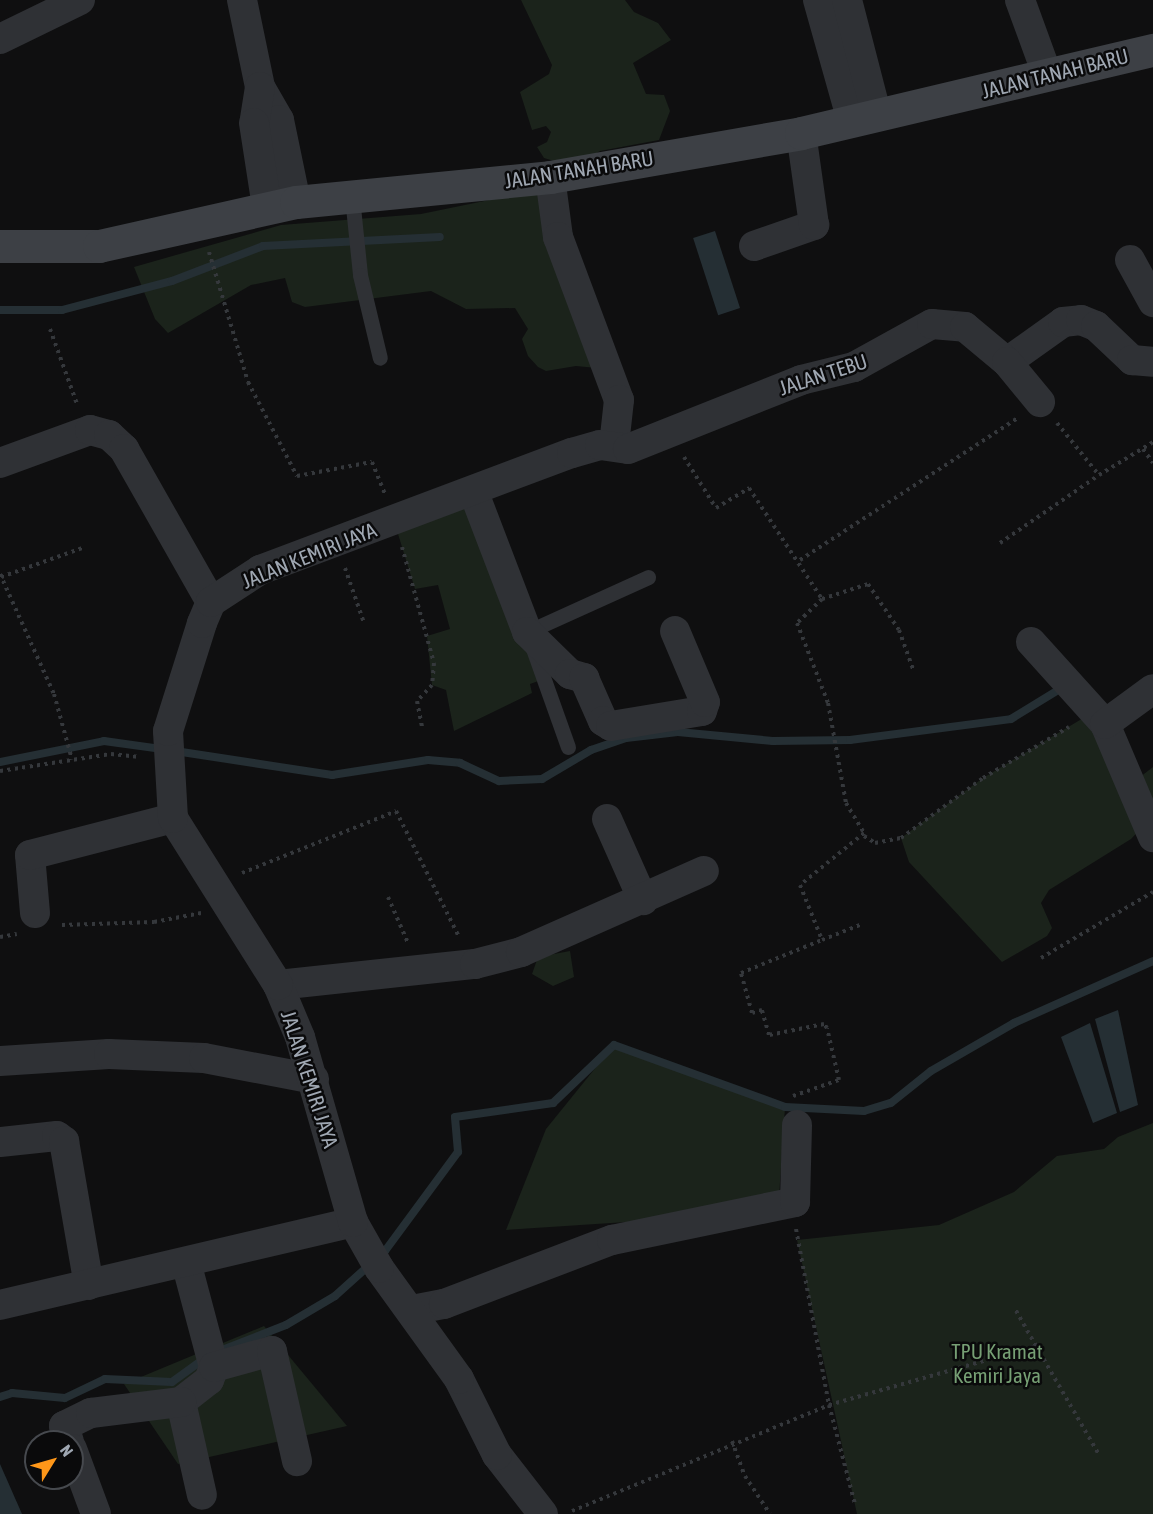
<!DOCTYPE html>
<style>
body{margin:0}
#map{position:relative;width:1153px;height:1514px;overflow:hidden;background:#0f0f10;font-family:"Asap Condensed",sans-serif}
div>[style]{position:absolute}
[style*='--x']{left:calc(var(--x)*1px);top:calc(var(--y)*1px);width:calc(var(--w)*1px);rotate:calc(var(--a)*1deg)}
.green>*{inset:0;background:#1b231b}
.water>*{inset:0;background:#252f34;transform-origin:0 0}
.stream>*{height:8px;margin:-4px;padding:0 4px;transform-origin:4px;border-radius:4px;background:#252f34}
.path>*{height:4px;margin-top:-2px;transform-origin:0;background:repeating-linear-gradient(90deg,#35383c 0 3px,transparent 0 7.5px)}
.lane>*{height:15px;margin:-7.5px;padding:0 7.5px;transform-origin:7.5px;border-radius:7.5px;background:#2f3135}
.street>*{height:30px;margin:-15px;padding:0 15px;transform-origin:15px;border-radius:15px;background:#2f3135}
.secondary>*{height:33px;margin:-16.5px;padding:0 16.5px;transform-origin:16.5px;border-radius:16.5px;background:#3d4045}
span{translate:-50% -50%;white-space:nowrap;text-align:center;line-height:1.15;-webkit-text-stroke:5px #0a0a0b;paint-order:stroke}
.street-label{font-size:21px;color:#9fa7b2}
.park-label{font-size:21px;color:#769f74}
.north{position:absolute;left:24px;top:1430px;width:60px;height:60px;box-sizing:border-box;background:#0a0a0b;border:2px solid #46494e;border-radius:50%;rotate:53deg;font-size:16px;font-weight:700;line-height:24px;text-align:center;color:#9fa7b2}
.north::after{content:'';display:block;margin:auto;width:21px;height:27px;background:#fe9719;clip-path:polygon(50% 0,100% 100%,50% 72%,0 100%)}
</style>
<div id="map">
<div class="green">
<i style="clip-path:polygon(521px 0,625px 0,634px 12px,658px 23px,671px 40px,633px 63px,646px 94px,664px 95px,670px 111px,659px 140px,600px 151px,574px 167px,544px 158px,537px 147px,547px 142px,551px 132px,546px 126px,532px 130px,520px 92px,549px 74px,552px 65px)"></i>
<i style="clip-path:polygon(552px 187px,607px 369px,576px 366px,546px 371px,538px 367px,528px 356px,522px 339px,528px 329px,515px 308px,466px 309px,431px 291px,305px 307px,292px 302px,285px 278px,251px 285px,168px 333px,155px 319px,134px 267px,281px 225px,421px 214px)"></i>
<i style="clip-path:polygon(474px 493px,544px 679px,530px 684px,532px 693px,454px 731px,446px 690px,432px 685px,427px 636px,450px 629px,438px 585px,415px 589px,394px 521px)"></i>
<i style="clip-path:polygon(1095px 711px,1131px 784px,1153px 767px,1153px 836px,1147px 822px,1131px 839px,1049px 890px,1041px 903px,1052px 928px,1047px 936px,1002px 962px,909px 862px,901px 838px,983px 778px)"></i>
<i style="clip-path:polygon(570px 951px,574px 977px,553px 986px,532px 974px,538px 957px)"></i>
<i style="clip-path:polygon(614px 1045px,785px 1107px,778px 1212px,506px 1230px,546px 1129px)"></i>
<i style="clip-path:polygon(1153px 1123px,1153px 1514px,857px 1514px,797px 1240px,939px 1225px,1014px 1192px,1057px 1156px,1104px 1149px,1118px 1137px)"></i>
<i style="clip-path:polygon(264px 1326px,347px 1426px,178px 1464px,124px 1384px)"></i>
</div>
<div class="water">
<i style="left:715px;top:231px;width:81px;height:23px;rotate:72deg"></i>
<i style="clip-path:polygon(1118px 1010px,1138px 1105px,1120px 1112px,1095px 1019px)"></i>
<i style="clip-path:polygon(1090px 1023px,1117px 1113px,1093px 1123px,1061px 1037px)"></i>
<i style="clip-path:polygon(0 1464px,22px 1514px,0 1514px)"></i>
</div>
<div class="stream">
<i style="--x:0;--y:310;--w:62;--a:0"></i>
<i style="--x:62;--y:310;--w:114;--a:-14.8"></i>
<i style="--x:172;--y:281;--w:97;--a:-21"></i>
<i style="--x:263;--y:246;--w:177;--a:-2.9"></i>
<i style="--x:175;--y:751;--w:159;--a:8.7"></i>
<i style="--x:332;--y:775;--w:97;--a:-8.9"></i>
<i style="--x:428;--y:760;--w:32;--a:5"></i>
<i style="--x:460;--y:763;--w:43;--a:24.8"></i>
<i style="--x:499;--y:781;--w:43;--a:-2.7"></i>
<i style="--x:542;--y:779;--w:57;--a:-30.6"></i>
<i style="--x:591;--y:750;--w:37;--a:-19"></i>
<i style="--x:626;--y:738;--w:52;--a:-6.6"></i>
<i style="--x:678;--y:732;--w:95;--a:5.4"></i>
<i style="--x:773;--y:741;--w:77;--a:-0.7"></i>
<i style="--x:850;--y:740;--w:162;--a:-7.4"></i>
<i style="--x:1011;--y:719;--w:61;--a:-31.6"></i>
<i style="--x:0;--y:762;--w:106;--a:-11.4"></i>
<i style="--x:104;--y:741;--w:59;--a:7.9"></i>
<i style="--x:217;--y:1352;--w:74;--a:-21.4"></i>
<i style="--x:286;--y:1325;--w:57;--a:-30.6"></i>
<i style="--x:335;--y:1296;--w:67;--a:-42"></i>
<i style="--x:385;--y:1251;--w:123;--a:-53.6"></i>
<i style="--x:458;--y:1152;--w:35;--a:-95"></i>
<i style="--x:455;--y:1117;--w:99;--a:-8.1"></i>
<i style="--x:553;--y:1103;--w:84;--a:-43.6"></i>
<i style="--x:614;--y:1045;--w:182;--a:19.9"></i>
<i style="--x:785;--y:1107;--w:79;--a:2.9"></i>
<i style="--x:864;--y:1111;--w:28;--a:-17"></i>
<i style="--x:891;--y:1103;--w:51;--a:-38.7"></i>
<i style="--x:931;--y:1071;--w:96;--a:-30"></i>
<i style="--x:1014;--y:1023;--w:152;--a:-24"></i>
<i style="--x:0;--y:1397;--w:13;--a:-18"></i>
<i style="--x:12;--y:1393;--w:53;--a:5.4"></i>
<i style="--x:65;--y:1398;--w:44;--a:-25.4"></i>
<i style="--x:105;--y:1379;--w:67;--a:2.6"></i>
<i style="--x:172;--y:1382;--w:41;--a:-36"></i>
</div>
<div class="path">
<i style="--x:209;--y:252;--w:136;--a:73.3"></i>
<i style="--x:248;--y:382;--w:106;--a:62.5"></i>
<i style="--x:297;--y:476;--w:76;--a:-10.6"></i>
<i style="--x:372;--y:462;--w:35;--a:68"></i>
<i style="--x:50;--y:329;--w:80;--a:70.2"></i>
<i style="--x:1057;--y:423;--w:67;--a:51.1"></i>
<i style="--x:1099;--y:475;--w:63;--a:-31.4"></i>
<i style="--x:1143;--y:449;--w:17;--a:54"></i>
<i style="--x:684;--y:457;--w:60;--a:57.9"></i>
<i style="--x:716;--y:508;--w:39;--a:-31"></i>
<i style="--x:749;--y:488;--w:133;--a:56.7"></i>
<i style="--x:822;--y:599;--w:35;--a:136"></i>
<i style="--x:797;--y:623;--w:86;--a:68.8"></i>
<i style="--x:828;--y:703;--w:102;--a:79.8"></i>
<i style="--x:846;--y:803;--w:35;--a:59"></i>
<i style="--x:864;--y:833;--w:82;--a:140.9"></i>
<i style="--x:800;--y:885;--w:59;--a:68.2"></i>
<i style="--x:822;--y:940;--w:43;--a:-21.8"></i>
<i style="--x:1000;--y:543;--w:120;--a:-34.5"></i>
<i style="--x:402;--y:547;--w:120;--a:74.6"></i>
<i style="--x:434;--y:663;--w:22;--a:95"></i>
<i style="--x:432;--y:685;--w:22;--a:133"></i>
<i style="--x:417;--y:701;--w:26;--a:79"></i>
<i style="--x:800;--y:560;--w:260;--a:-33.1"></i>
<i style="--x:345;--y:568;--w:58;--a:70.9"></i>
<i style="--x:0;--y:574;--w:132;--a:65.8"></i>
<i style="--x:54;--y:694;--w:68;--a:74.7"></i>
<i style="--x:1;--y:577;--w:86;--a:-19.7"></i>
<i style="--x:822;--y:599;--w:48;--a:-18.1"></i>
<i style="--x:868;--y:584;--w:55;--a:56"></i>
<i style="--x:899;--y:630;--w:41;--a:70.3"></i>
<i style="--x:0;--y:771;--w:112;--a:-8.7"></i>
<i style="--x:111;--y:754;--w:29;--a:6"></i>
<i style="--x:864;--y:836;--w:13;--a:32"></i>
<i style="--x:875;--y:843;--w:26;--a:-11"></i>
<i style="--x:901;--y:838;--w:102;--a:-36.2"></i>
<i style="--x:983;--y:778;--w:100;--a:-30.7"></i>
<i style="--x:242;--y:873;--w:166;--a:-21.9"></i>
<i style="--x:396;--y:811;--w:141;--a:63.4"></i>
<i style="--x:388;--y:897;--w:50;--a:66.5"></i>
<i style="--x:62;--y:925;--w:92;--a:-1.9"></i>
<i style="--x:154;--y:922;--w:48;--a:-10.8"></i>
<i style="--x:0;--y:937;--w:17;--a:-10"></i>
<i style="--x:1041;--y:958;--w:130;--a:-30.5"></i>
<i style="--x:793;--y:1096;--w:49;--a:-19.2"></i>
<i style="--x:839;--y:1080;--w:53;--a:-103"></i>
<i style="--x:827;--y:1028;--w:5;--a:-127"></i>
<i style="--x:824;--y:1024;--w:56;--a:168.7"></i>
<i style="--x:769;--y:1035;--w:26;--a:-106"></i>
<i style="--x:762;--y:1010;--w:10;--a:163"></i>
<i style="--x:752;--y:1013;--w:41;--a:-105.4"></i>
<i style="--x:741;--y:973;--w:87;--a:-22.2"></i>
<i style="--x:796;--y:1229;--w:179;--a:79.4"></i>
<i style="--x:829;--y:1405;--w:102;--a:75.3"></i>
<i style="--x:1036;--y:1346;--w:124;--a:59.9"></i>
<i style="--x:732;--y:1441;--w:37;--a:70"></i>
<i style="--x:745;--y:1476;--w:45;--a:56.7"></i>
<i style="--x:572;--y:1511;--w:278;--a:-22.4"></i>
<i style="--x:829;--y:1405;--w:215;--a:-15.9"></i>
<i style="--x:1036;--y:1346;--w:43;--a:-119.6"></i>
</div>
<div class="lane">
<i style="--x:352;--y:197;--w:78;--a:84.1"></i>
<i style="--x:360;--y:275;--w:85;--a:76.5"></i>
<i style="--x:568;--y:747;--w:122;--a:-109.6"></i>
<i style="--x:527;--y:632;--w:133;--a:-24.4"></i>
</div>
<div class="street">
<i style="--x:242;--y:0;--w:89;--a:78.3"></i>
<i style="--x:260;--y:87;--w:38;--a:60"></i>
<i style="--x:279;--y:120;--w:84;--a:78.3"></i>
<i style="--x:818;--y:0;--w:126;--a:74.3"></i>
<i style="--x:847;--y:0;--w:120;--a:75.5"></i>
<i style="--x:1020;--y:0;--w:79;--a:70"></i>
<i style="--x:0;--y:39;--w:89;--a:-26"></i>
<i style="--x:260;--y:87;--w:36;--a:99"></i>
<i style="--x:254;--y:123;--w:85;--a:81.2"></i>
<i style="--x:550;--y:177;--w:61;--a:82.4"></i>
<i style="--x:558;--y:237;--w:174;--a:69.5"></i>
<i style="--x:619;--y:400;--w:45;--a:96.3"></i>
<i style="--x:754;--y:246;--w:64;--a:-19.3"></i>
<i style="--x:814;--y:225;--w:93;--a:-98"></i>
<i style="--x:1130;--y:260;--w:48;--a:61.3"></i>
<i style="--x:1007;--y:362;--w:69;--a:-35.5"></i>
<i style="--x:1063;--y:322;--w:18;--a:-6"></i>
<i style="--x:1081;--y:320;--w:16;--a:22"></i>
<i style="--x:1096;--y:326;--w:50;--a:43.4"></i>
<i style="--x:1132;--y:360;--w:21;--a:5"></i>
<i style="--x:0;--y:463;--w:96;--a:-20.1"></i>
<i style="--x:90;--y:430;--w:20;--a:15"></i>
<i style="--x:109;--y:435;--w:21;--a:43"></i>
<i style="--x:124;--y:449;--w:176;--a:60.4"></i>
<i style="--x:474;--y:493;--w:149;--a:69.1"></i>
<i style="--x:527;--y:632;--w:60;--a:44.3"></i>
<i style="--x:570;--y:674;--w:15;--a:16"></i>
<i style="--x:584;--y:678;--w:47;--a:66.2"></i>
<i style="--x:603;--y:721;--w:9;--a:32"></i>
<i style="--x:611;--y:726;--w:92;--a:-9.4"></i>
<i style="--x:702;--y:711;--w:9;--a:-72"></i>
<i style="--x:705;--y:702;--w:77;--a:-112.9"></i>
<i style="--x:1031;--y:642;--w:110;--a:47.9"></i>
<i style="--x:1105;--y:724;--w:123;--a:67"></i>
<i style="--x:1105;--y:724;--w:59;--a:-36.1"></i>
<i style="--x:607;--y:819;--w:89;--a:66"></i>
<i style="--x:35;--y:913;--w:58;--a:-94.9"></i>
<i style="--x:30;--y:855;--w:148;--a:-14.5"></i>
<i style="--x:278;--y:985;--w:198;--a:-6.1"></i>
<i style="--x:475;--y:964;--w:48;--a:-14.6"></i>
<i style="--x:521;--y:952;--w:200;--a:-23.9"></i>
<i style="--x:0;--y:1061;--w:109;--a:-3.7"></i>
<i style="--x:109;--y:1054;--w:95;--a:2.4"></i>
<i style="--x:204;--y:1058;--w:112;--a:10.8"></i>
<i style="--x:0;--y:1142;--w:57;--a:-6"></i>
<i style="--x:57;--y:1136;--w:9;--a:36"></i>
<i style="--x:64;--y:1141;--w:146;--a:80.2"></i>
<i style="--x:186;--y:1262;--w:109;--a:75.1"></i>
<i style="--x:214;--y:1367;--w:14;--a:111"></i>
<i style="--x:209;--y:1380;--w:36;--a:142"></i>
<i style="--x:181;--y:1402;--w:95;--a:77.3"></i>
<i style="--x:0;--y:1305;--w:363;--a:-13.2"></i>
<i style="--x:412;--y:1310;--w:33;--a:-11"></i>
<i style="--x:444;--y:1304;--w:180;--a:-20.9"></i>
<i style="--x:612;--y:1240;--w:187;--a:-11.7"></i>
<i style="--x:795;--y:1202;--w:77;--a:-88.5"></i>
<i style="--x:214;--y:1367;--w:60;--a:-15.4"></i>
<i style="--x:272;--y:1351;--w:113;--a:77.2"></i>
<i style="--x:69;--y:1442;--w:17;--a:-107"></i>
<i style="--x:64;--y:1426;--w:30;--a:-26"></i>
<i style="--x:91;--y:1413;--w:91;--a:-7"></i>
<i style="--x:72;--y:1449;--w:69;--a:69.7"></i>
<i style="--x:543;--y:1514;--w:75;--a:-127.9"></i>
<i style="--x:497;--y:1455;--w:85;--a:-116.6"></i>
<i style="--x:459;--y:1379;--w:137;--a:-125.8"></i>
<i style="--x:379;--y:1268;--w:53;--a:-119.5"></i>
<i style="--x:353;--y:1222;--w:192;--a:-106"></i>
<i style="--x:300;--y:1037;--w:56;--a:-112.9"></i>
<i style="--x:278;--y:985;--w:197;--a:-122.2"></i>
<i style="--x:173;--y:818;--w:87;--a:-93.3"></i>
<i style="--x:168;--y:731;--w:113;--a:-72.5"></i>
<i style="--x:202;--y:623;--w:23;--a:-67"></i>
<i style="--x:211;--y:602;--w:59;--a:-33.1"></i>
<i style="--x:260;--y:570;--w:333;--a:-20.6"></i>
<i style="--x:572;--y:453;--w:29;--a:-16"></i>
<i style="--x:600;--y:445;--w:28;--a:8"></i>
<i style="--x:628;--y:449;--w:186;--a:-21.7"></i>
<i style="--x:801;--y:380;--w:55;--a:-13.8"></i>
<i style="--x:854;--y:367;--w:89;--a:-28.9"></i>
<i style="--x:932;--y:324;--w:33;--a:5"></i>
<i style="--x:965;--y:327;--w:55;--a:39.8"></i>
<i style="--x:1007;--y:362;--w:52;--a:50.5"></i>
</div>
<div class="secondary">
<i style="--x:0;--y:246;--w:99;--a:0"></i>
<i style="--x:99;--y:246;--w:202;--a:-12.6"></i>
<i style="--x:296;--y:202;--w:255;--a:-5.6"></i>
<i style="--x:550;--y:177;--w:255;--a:-9.9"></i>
<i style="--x:801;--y:133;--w:362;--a:-13.3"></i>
</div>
<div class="street-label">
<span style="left:1055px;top:73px;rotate:-14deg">JALAN TANAH BARU</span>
<span style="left:579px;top:169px;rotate:-9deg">JALAN TANAH BARU</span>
<span style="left:823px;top:374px;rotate:-18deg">JALAN TEBU</span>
<span style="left:309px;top:555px;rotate:-22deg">JALAN KEMIRI JAYA</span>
<span style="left:310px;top:1079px;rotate:72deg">JALAN KEMIRI JAYA</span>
</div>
<div class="park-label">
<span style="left:997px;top:1363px">TPU Kramat<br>Kemiri Jaya</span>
</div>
<div class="north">N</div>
</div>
